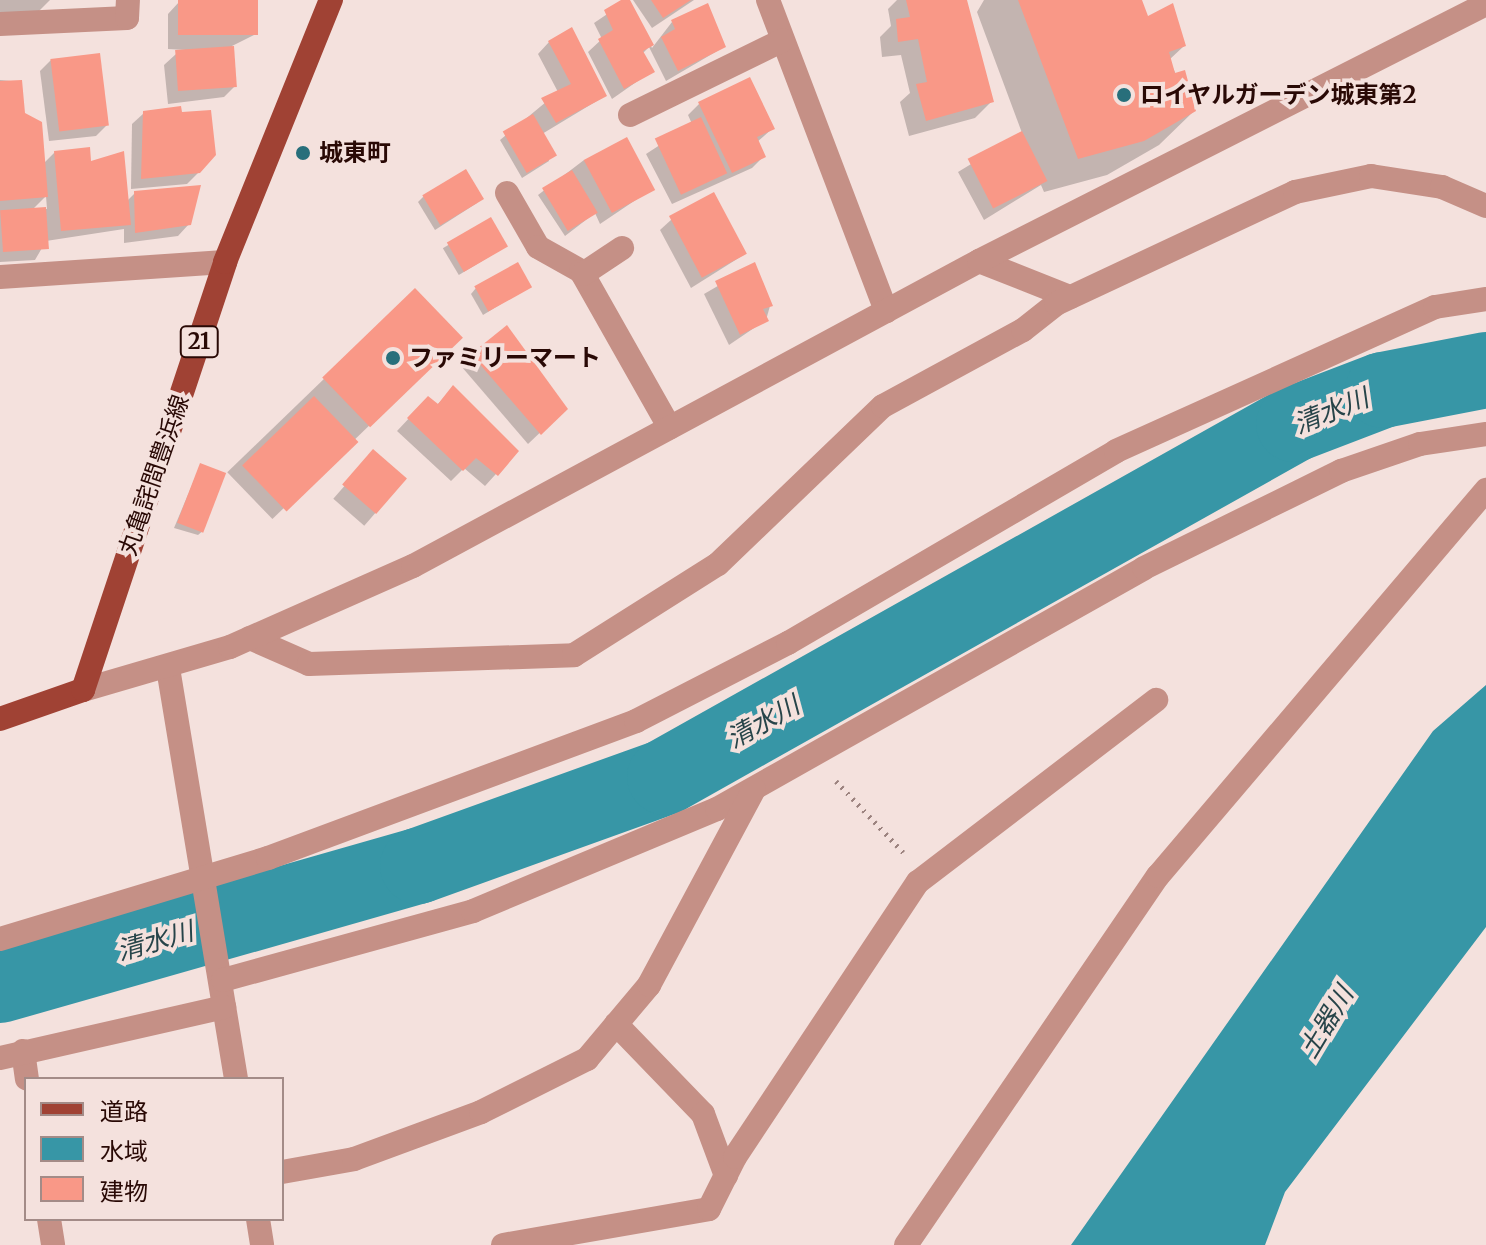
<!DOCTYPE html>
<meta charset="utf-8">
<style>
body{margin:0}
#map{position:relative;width:1486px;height:1245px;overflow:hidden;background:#f4e1dd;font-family:Merriweather,"Noto Sans JP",serif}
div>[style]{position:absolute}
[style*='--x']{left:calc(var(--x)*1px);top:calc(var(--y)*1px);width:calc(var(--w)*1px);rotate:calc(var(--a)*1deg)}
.water>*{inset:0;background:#3796a6}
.shadow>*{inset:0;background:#0003;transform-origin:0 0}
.river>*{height:76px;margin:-38px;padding:0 38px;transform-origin:38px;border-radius:38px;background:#3796a6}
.building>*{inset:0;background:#f99887;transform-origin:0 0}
.path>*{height:5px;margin-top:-2.5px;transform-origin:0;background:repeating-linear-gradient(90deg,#9c837f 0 2px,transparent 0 8px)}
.minor>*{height:24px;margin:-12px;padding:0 12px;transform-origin:12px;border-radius:12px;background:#c59086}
.major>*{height:24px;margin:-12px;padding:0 12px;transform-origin:12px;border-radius:12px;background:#a04234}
.dots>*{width:22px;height:22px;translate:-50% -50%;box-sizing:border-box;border:4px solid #f4e1dd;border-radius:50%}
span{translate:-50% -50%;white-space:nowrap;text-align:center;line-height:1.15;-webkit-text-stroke:8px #f4e1dd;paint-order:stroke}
.shield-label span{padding:2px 6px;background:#f4e1dd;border:2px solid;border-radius:6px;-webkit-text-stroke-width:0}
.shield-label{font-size:22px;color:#290905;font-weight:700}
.poi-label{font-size:24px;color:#290905;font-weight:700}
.left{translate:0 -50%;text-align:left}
.street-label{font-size:24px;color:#290905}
.water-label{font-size:26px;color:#274449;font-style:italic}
.legend{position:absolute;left:24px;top:1077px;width:260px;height:144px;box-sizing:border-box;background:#f4e1dd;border:2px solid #a38b87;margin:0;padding:10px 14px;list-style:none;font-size:24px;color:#290905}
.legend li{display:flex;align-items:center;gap:16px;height:40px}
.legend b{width:40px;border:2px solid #a38b87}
</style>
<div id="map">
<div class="water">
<i style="clip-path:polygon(1486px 685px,1486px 927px,1285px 1192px,1265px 1245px,1071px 1245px,1433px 731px)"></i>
</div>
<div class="shadow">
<i style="clip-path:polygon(0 0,50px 0,23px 27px,0 28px)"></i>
<i style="clip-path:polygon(256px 0,256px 34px,232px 46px,235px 86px,224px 97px,168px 104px,164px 65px,176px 54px,204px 51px,168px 49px,168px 14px,179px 2px)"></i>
<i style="clip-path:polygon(628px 0,652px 48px,672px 22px,724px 47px,666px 81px,649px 47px,642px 54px,652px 71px,612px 99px,588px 52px,602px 39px,594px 23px)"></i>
<i style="clip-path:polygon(633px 0,694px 0,652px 28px)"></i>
<i style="clip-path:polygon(897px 0,963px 0,991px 102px,975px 118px,909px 136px,900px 102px,910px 93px,901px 55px,882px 57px,880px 37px,891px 26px,888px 9px)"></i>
<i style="clip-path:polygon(984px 0,1140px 0,1147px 18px,1184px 46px,1169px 60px,1194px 111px,1159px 145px,1107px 175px,1044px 192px,1041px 185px,984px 220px,958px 172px,1022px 133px,977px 12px)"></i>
<i style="clip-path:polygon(549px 42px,605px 96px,542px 134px,549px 161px,522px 178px,500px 140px,558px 92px,538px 54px)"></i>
<i style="clip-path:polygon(51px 60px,107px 125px,96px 136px,49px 141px,40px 71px)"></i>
<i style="clip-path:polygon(evenodd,0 80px,21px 82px,23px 114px,43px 164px,55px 152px,89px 164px,127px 201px,135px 193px,189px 224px,178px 236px,124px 243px,124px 229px,46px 241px,35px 260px,0 262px,0 80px,46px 196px,47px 209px,32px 210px,46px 196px)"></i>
<i style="clip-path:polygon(699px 104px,773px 128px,757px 142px,763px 157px,752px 168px,672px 204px,646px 154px,692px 124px,688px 115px)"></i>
<i style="clip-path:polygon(144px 113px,199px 172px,187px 184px,131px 189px,132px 124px)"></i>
<i style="clip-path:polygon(584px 160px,652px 189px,600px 224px,595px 213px,565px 236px,538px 195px)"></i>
<i style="clip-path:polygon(423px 197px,477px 203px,435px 230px,418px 202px)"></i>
<i style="clip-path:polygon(672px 219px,745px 254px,691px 288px,660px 230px)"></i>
<i style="left:490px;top:220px;width:31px;height:55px;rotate:59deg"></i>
<i style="clip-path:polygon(754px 265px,770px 306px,766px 320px,729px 345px,704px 294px)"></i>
<i style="clip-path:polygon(529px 287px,483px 315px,471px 294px,476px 288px)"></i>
<i style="left:415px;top:291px;width:65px;height:261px;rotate:46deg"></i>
<i style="clip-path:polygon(472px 355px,565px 409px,528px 444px,461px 366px)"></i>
<i style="clip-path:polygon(453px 388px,516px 452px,485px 486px,464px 468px,451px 481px,397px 431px,428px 398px,436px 406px)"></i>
<i style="left:374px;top:452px;width:41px;height:62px;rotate:41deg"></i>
<i style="clip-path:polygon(200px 466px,204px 530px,198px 535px,174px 528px)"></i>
</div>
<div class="river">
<i style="--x:0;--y:985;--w:435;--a:-15.9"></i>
<i style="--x:418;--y:866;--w:263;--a:-19.8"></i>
<i style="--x:665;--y:777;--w:721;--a:-29.3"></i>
<i style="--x:1294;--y:424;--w:95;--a:-20.9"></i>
<i style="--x:1383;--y:390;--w:105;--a:-11"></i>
</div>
<div class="building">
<i style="left:258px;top:0;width:35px;height:80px;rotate:90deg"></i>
<i style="clip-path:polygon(621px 0,630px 0,654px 45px,643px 51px,655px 72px,624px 89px,598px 39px,613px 30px,604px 10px)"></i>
<i style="clip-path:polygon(651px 0,691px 0,663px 18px)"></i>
<i style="clip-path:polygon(906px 0,967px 0,994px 102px,926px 121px,916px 84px,927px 82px,918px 39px,898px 42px,896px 19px,910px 17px)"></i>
<i style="clip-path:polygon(1018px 0,1142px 0,1148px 16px,1173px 3px,1186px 46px,1169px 52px,1175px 73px,1185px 70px,1196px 111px,1144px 141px,1078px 159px)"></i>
<i style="clip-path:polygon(708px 3px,726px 47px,678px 71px,661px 37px,675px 29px,671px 20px)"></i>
<i style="clip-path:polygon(572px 27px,607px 96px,556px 123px,541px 98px,571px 84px,548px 41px)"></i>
<i style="left:234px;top:46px;width:41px;height:59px;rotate:86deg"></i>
<i style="left:100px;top:53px;width:73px;height:50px;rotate:83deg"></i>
<i style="clip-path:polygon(750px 77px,775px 129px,757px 137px,766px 157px,732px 173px,698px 102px)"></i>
<i style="clip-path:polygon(22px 80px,25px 113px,42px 122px,48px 197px,0 201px,0 81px)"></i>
<i style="clip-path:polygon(181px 106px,182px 112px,211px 110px,216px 155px,200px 173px,141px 179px,143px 111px)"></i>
<i style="left:533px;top:114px;width:48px;height:35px;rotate:60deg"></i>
<i style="left:701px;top:117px;width:62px;height:51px;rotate:65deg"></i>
<i style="left:1022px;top:131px;width:56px;height:61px;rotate:63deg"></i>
<i style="left:627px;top:137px;width:60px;height:49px;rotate:62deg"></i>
<i style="clip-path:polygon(90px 147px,91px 161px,124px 151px,131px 225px,61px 231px,54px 151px)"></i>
<i style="left:466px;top:169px;width:35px;height:51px;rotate:59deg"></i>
<i style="left:572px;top:170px;width:50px;height:35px;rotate:59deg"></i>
<i style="clip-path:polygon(201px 185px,191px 225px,135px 233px,134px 191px)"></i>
<i style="left:714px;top:192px;width:70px;height:51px;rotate:62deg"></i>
<i style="left:46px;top:207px;width:42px;height:46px;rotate:86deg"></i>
<i style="left:491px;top:217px;width:34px;height:51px;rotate:60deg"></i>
<i style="left:518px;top:262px;width:29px;height:50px;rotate:61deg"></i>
<i style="clip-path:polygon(755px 262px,773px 306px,763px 309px,769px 321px,740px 335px,715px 281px)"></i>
<i style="left:415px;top:288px;width:69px;height:129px;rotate:46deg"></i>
<i style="clip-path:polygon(507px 325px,568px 409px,541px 435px,471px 354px)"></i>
<i style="clip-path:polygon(453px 385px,519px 451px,498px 476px,476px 458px,463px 471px,407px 418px,428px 396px,438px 404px)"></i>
<i style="left:314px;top:396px;width:64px;height:100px;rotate:46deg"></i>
<i style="left:373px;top:449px;width:45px;height:47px;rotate:41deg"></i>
<i style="left:200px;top:463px;width:28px;height:64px;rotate:21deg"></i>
</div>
<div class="path">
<i style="--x:836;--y:781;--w:98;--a:46.7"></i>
</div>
<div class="minor">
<i style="--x:768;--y:0;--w:333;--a:69.2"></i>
<i style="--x:0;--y:24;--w:127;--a:-2.7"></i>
<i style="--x:127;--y:18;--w:18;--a:-87"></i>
<i style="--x:630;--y:115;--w:170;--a:-26.1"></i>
<i style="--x:507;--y:193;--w:62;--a:60.1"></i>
<i style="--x:538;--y:247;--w:49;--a:29.2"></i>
<i style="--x:581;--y:271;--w:180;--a:60.5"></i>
<i style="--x:979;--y:261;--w:98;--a:21.6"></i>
<i style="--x:583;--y:274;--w:47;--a:-33.7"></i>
<i style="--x:0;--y:277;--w:225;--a:-3.8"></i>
<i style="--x:250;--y:638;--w:64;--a:23.8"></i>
<i style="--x:309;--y:664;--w:265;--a:-1.9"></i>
<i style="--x:574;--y:655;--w:170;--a:-32.3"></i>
<i style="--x:718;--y:564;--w:228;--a:-43.8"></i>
<i style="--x:883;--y:406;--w:159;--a:-28.5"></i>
<i style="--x:1023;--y:330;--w:42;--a:-38.2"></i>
<i style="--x:1056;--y:304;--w:264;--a:-25.1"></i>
<i style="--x:1295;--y:192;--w:78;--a:-11.9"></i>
<i style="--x:1371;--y:176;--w:72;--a:8.8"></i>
<i style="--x:1442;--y:187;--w:48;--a:23.4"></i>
<i style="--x:168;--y:668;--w:417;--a:80.6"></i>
<i style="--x:83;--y:690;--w:153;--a:-16.3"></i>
<i style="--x:230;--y:647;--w:200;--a:-23.9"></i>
<i style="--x:413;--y:566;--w:643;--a:-28.32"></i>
<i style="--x:979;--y:261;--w:568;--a:-26.88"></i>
<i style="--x:0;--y:939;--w:280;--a:-16.8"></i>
<i style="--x:268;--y:858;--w:393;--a:-20.4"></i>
<i style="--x:636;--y:721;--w:171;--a:-27.2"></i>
<i style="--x:788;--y:643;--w:380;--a:-30.3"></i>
<i style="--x:1116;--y:451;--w:350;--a:-24.3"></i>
<i style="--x:1435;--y:307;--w:52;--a:-8.9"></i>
<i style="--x:223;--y:980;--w:259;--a:-15.4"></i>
<i style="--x:473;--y:911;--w:264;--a:-22.7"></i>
<i style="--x:717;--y:809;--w:490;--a:-29.4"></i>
<i style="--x:1144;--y:568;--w:220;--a:-26.2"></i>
<i style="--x:1341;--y:471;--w:83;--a:-18.9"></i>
<i style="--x:1420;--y:444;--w:67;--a:-8.6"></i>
<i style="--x:616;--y:1024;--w:125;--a:46"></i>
<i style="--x:703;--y:1114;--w:66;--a:69.6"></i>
<i style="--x:23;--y:1051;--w:28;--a:82"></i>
<i style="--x:0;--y:1058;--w:230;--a:-12.8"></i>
<i style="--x:282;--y:1172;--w:73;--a:-10.2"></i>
<i style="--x:354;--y:1159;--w:135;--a:-20.3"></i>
<i style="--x:481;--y:1112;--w:119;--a:-26.6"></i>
<i style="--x:587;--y:1059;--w:97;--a:-50"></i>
<i style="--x:649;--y:985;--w:222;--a:-61.8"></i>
<i style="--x:49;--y:1219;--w:26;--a:81"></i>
<i style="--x:258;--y:1219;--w:26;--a:81"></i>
<i style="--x:503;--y:1245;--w:209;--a:-9.9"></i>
<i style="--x:709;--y:1209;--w:58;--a:-63.4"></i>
<i style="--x:735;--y:1157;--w:330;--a:-56.4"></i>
<i style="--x:918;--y:882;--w:300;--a:-37.4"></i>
<i style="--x:906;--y:1245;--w:447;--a:-55.7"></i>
<i style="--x:1158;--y:876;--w:507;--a:-49.64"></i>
</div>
<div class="major">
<i style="--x:0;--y:719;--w:88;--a:-19.3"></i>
<i style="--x:83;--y:690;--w:451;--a:-71.6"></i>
<i style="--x:225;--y:262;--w:283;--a:-68"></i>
</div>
<div class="dots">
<i style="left:1124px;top:95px;background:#286f7b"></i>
<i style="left:303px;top:153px;background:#286f7b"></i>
<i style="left:393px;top:358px;background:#286f7b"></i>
</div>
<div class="shield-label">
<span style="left:199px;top:342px">21</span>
</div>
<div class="poi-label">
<span class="left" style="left:1140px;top:95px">ロイヤルガーデン城東第2</span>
<span class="left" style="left:319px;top:153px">城東町</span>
<span class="left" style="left:409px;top:358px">ファミリーマート</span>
</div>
<div class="street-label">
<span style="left:154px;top:475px;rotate:-71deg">丸亀詫間豊浜線</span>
</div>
<div class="water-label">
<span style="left:1331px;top:411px;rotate:-22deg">清水川</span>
<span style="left:763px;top:722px;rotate:-29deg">清水川</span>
<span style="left:155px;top:941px;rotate:-16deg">清水川</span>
<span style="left:1326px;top:1022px;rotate:-59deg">土器川</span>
</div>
<ul class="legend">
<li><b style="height:10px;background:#a04234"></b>道路</li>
<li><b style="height:22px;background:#3796a6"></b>水域</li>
<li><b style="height:22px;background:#f99887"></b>建物</li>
</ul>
</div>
